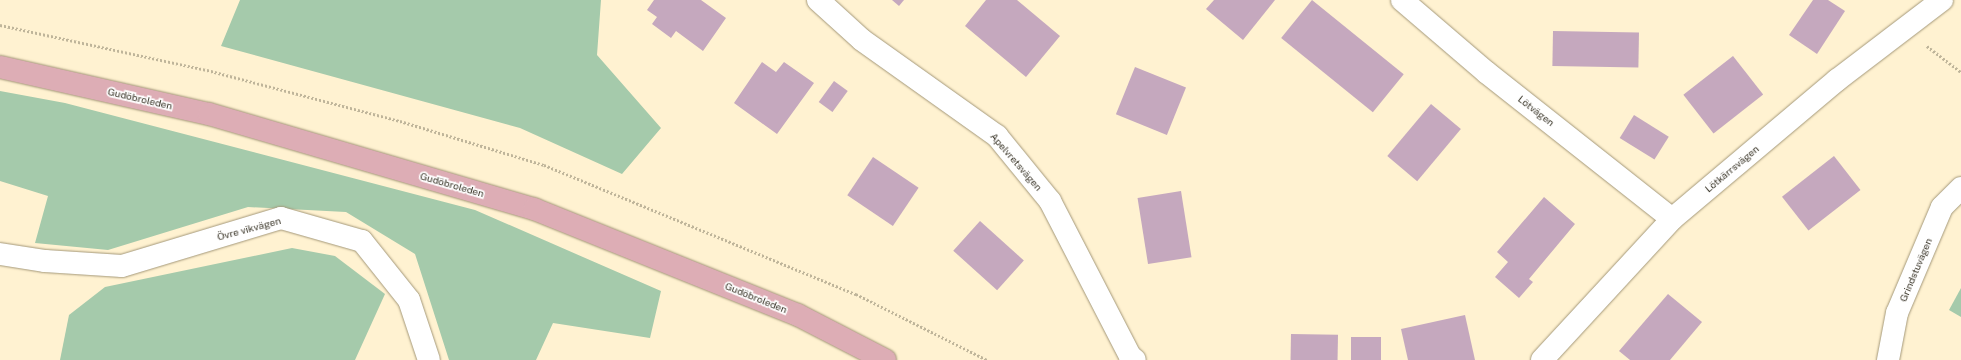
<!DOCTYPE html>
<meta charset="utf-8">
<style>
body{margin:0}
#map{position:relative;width:1961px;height:360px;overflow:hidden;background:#fff2d1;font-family:"Public Sans",sans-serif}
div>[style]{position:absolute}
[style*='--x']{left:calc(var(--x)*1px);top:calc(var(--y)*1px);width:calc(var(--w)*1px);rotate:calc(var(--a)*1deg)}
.green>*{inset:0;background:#a5caab}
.building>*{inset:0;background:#c5a8be;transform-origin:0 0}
.path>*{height:2.5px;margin-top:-1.25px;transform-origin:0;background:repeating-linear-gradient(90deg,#bfb59a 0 2px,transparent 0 4px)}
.roads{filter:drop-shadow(0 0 1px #a49879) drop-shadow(0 0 1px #a49879)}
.minor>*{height:22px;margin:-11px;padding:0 11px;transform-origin:11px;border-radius:11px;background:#fff}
.major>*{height:22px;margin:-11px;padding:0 11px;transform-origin:11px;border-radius:11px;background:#ddadb5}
span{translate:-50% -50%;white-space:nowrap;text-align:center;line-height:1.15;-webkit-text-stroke:3.5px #fff;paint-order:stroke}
.street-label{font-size:10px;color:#383326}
</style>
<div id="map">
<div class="green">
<i style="clip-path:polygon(240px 0,601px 0,597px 55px,661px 128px,622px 174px,520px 128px,221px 46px)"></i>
<i style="clip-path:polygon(0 91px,65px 103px,475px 210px,661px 291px,650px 338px,553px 323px,536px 360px,449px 360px,415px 254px,346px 212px,248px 207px,108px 250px,35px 243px,48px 196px,0 181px)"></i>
<i style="clip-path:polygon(292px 248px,335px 256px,385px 294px,355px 360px,60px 360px,69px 315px,105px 287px)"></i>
<i style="clip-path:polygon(1961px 288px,1961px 317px,1949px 310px)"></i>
</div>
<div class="building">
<i style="clip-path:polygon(654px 0,701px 0,726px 18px,703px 51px,676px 31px,671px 38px,652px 24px,657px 17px,647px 10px)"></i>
<i style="clip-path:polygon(892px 0,904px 0,899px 6px)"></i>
<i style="clip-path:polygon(986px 0,1017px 0,1060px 36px,1026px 77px,965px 26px)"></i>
<i style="clip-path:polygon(1214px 0,1275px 0,1243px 40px,1206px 9px)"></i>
<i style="left:1312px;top:0;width:118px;height:49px;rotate:39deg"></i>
<i style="clip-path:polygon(1813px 0,1828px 0,1845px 11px,1817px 54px,1789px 35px)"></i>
<i style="left:1553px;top:31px;width:86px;height:35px;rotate:1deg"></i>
<i style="left:1733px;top:56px;width:49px;height:63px;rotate:52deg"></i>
<i style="clip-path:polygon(762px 62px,776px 72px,784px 62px,814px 83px,777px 134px,734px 103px)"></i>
<i style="left:1135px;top:67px;width:55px;height:51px;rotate:22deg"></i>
<i style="left:834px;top:81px;width:17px;height:26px;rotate:36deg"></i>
<i style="left:1431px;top:104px;width:39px;height:68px;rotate:40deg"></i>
<i style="left:1634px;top:115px;width:41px;height:27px;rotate:32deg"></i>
<i style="left:1834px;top:156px;width:43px;height:66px;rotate:52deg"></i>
<i style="left:873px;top:157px;width:55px;height:46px;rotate:34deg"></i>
<i style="left:1181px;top:191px;width:67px;height:44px;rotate:81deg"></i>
<i style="clip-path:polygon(1544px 197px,1575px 224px,1529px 279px,1533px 282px,1519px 298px,1495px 277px,1508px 262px,1497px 252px)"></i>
<i style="left:980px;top:221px;width:59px;height:40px;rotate:42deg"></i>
<i style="clip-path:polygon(1668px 294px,1702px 322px,1670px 360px,1630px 360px,1619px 351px)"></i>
<i style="clip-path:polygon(1465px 315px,1475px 360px,1408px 360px,1401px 329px)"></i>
<i style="left:1291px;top:334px;width:47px;height:26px;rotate:1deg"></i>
<i style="left:1351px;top:337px;width:30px;height:23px"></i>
</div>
<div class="path">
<i style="--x:0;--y:25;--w:212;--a:12.3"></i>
<i style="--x:207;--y:70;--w:200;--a:14.8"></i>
<i style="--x:400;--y:121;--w:151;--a:17"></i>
<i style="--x:544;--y:165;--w:338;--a:22.5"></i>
<i style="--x:856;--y:294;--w:147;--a:26.7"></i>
<i style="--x:1927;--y:46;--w:43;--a:37.4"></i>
</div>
<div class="roads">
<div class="minor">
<i style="--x:818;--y:0;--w:59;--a:42.3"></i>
<i style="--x:862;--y:40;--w:166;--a:35.4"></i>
<i style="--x:997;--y:136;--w:84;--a:50.8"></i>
<i style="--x:1050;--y:201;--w:174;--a:62.7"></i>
<i style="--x:1130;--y:356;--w:6;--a:39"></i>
<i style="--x:1402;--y:0;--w:111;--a:40.6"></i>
<i style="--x:1486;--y:72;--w:237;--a:38.3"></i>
<i style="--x:0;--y:254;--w:46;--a:8.8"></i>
<i style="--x:45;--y:261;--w:77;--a:3.7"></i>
<i style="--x:122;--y:266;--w:166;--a:-16.8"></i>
<i style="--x:281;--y:218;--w:84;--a:15.9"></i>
<i style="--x:362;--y:241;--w:75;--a:51.5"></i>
<i style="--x:409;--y:300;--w:63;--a:71.6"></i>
<i style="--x:1542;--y:360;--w:192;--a:-47.3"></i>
<i style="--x:1672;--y:219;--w:216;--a:-40.1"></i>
<i style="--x:1837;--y:80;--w:132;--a:-37.3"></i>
<i style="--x:1888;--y:360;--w:48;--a:-79.2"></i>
<i style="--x:1897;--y:313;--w:115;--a:-67"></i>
<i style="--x:1942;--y:207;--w:27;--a:-45"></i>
</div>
<div class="major">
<i style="--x:0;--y:67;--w:214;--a:12.7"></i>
<i style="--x:209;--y:114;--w:339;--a:16.3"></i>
<i style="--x:534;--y:209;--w:284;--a:21.9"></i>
<i style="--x:798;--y:315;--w:98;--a:27.3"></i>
</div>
</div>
<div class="street-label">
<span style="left:140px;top:99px;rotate:13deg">Gudöbroleden</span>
<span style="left:1536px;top:111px;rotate:38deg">Lötvägen</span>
<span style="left:1016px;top:162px;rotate:49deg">Apelvretsvägen</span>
<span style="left:1732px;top:169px;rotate:-40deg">Lötkärrsvägen</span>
<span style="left:452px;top:185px;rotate:16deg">Gudöbroleden</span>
<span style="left:249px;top:229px;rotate:-15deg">Övre vikvägen</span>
<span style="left:1916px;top:270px;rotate:-67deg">Grindstuvägen</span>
<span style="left:756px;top:298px;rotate:22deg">Gudöbroleden</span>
</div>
</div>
